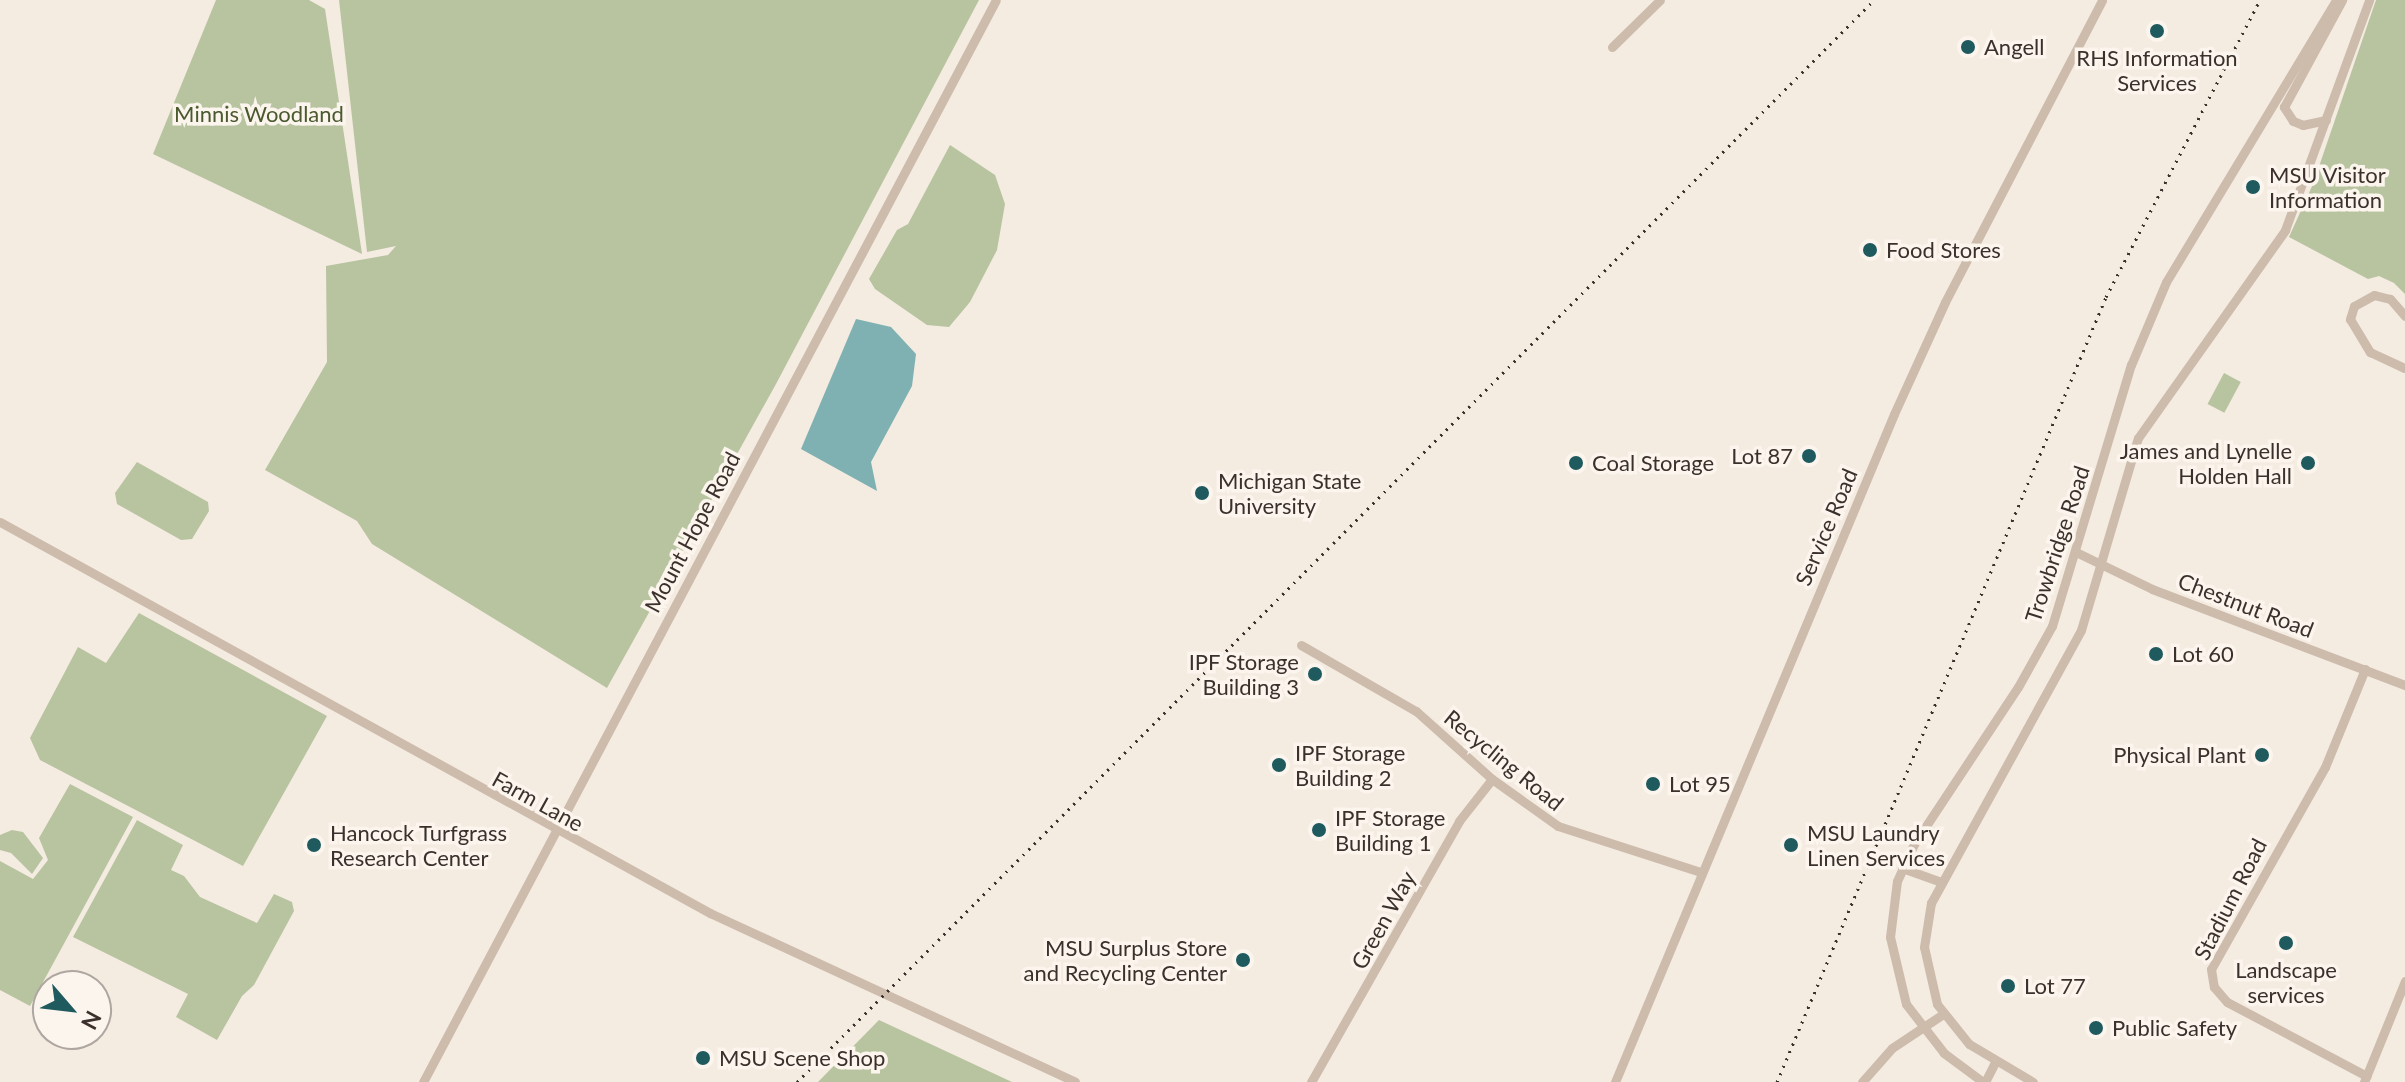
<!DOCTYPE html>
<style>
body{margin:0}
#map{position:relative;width:2405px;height:1082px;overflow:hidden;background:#f4ebe1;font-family:Lato,sans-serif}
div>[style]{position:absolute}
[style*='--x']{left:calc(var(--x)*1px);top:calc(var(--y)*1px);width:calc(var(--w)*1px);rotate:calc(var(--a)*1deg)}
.green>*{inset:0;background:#b8c4a0;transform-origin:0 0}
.water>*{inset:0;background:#7fb0b2}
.minor>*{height:9px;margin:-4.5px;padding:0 4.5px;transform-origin:4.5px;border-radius:4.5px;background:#cdbbac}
.rail>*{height:3px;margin-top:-1.5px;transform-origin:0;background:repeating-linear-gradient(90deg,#3b302b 0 2px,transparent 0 8px)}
.dots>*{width:22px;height:22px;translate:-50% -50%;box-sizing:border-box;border:4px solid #fbf5ee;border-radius:50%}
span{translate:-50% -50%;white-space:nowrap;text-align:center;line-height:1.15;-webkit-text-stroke:7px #fbf5ee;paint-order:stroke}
.poi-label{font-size:22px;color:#3b302b}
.left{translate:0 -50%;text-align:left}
.right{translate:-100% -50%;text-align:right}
.park-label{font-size:22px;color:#4a5a2e}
.street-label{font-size:22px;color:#3b302b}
.north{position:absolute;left:32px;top:970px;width:80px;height:80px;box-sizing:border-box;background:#fbf5ee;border:2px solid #aea6a0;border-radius:50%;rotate:118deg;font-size:22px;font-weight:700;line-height:32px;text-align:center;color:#3b302b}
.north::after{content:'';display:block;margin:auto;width:28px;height:36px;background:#1f5a5e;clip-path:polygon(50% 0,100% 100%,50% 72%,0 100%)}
</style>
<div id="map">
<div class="green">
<i style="clip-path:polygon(216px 0,309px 0,325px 9px,362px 254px,153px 154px)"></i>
<i style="clip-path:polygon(339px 0,979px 0,776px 384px,607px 688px,372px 544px,357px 521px,265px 470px,327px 362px,326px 266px,388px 255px,396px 246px,367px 252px)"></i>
<i style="clip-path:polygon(2376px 0,2405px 0,2405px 294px,2394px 283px,2379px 276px,2368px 279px,2289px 237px,2313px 184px)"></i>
<i style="clip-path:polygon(950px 145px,995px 175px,1005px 204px,997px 250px,970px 302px,949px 327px,927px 325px,875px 289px,869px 279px,897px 230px,908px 224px)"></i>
<i style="left:2224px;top:373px;width:19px;height:35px;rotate:28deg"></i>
<i style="clip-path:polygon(137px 462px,208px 502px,209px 511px,192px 539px,181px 540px,117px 504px,115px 493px)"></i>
<i style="clip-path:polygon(139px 613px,327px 716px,243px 866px,40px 760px,30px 738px,78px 647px,106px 663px)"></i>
<i style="clip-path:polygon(70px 784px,133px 817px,30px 1006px,0 990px,0 861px,33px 879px,48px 860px,39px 838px)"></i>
<i style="clip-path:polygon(137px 820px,183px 845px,171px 870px,184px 876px,200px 897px,257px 923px,274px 894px,292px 902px,294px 911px,254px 985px,242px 996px,217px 1040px,176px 1017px,188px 994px,73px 937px)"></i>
<i style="clip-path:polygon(12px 830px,23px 832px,43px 858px,32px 874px,11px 853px,0 850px,0 835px)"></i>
<i style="clip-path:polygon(879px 1020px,1012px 1082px,818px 1082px)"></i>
</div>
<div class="water">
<i style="clip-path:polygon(856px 319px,891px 327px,916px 354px,912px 386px,871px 462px,877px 491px,801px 449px)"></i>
</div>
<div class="minor">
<i style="--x:1612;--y:47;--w:67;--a:-44.4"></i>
<i style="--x:2326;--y:120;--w:24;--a:168"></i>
<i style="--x:2303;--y:125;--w:11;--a:-158"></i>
<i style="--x:2293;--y:121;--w:17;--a:-123"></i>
<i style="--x:2284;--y:107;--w:122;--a:-61.5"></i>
<i style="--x:2405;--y:316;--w:23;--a:-131"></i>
<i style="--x:2390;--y:299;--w:16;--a:-166"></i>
<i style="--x:2374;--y:295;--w:23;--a:151"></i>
<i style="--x:2354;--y:306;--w:14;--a:107"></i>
<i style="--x:2350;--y:319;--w:39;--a:59"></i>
<i style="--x:2370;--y:352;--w:38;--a:25"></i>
<i style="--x:0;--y:522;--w:811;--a:28.84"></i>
<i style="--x:710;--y:913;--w:402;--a:24.8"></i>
<i style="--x:2078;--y:553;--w:82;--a:25.9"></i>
<i style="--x:2152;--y:589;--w:271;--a:20.8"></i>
<i style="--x:1301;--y:645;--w:133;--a:29.9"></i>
<i style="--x:1416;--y:711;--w:102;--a:41.8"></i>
<i style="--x:1492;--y:779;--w:81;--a:35.5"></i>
<i style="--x:1558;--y:826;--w:149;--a:17.9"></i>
<i style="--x:2365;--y:669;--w:106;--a:112.2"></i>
<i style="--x:2325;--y:767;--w:232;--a:119.4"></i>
<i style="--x:2211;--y:969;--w:18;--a:81"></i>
<i style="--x:2214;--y:987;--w:20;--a:49"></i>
<i style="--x:2227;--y:1002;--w:158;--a:27.9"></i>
<i style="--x:1902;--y:868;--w:41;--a:19.7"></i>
<i style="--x:423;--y:1082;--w:1224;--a:-62.1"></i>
<i style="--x:1311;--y:1082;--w:300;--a:-60.4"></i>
<i style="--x:1459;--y:821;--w:53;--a:-51.8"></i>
<i style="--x:1615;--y:1082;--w:724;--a:-67.33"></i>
<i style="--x:1894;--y:414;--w:123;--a:-65.5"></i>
<i style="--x:1945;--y:302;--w:340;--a:-62.5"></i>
<i style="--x:1862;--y:1082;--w:45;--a:-48.6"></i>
<i style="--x:1892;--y:1048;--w:61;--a:-33.7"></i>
<i style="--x:1983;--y:1082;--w:49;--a:-143.4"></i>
<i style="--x:1944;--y:1053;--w:62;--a:-127.8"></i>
<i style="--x:1906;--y:1004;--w:69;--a:-103.4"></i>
<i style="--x:1890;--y:937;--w:56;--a:-82.9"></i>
<i style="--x:1897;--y:881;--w:41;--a:-65.3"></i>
<i style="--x:1914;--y:844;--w:188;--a:-56.5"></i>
<i style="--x:2018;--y:687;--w:70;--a:-60.9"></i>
<i style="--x:2052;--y:626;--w:273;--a:-73.2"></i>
<i style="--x:2131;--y:365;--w:90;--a:-67.1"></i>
<i style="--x:2166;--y:282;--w:329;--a:-58.9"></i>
<i style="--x:1985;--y:1082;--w:22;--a:-63"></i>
<i style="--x:2033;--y:1082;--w:74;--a:-149.3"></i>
<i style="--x:1969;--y:1044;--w:51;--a:-128.7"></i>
<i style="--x:1937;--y:1004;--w:58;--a:-102.8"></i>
<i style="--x:1924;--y:947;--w:45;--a:-81"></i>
<i style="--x:1931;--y:903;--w:311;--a:-61.2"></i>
<i style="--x:2081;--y:630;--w:200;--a:-73.5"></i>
<i style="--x:2138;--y:438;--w:255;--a:-54.7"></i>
<i style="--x:2285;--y:230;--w:245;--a:-69.9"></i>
<i style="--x:2364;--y:1082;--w:109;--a:-67.9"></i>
</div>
<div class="rail">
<i style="--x:797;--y:1082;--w:1527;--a:-45.13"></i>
<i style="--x:1777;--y:1082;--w:851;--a:-67.26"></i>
<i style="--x:2106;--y:297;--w:335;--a:-62.6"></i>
</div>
<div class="dots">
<i style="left:2157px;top:31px;background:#1f5a5e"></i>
<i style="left:1968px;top:47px;background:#1f5a5e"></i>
<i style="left:2253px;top:187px;background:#1f5a5e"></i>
<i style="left:1870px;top:250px;background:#1f5a5e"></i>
<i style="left:1809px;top:456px;background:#1f5a5e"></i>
<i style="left:1576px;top:463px;background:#1f5a5e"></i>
<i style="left:2308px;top:463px;background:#1f5a5e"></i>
<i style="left:1202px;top:493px;background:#1f5a5e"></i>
<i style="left:2156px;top:654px;background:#1f5a5e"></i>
<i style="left:1315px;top:674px;background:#1f5a5e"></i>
<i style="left:2262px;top:755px;background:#1f5a5e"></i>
<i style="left:1279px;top:765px;background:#1f5a5e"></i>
<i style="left:1653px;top:784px;background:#1f5a5e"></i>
<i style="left:1319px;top:830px;background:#1f5a5e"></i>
<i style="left:314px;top:845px;background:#1f5a5e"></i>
<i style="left:1791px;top:845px;background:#1f5a5e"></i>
<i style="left:2286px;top:943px;background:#1f5a5e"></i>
<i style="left:1243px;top:960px;background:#1f5a5e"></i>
<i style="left:2008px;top:986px;background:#1f5a5e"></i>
<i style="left:2096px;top:1028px;background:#1f5a5e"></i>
<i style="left:703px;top:1058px;background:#1f5a5e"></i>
</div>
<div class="poi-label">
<span class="left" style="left:1984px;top:47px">Angell</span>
<span style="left:2157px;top:70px">RHS Information<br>Services</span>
<span class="left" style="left:2269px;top:187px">MSU Visitor<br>Information</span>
<span class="left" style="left:1886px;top:250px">Food Stores</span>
<span class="right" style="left:2292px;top:463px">James and Lynelle<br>Holden Hall</span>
<span class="right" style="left:1793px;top:456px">Lot 87</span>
<span class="left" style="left:1592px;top:463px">Coal Storage</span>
<span class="left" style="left:1218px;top:493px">Michigan State<br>University</span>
<span class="left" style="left:2172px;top:654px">Lot 60</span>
<span class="right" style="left:1299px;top:674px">IPF Storage<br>Building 3</span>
<span class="left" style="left:1295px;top:765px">IPF Storage<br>Building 2</span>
<span class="right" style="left:2246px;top:755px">Physical Plant</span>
<span class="left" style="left:1669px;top:784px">Lot 95</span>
<span class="left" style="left:1335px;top:830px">IPF Storage<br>Building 1</span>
<span class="left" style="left:330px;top:845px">Hancock Turfgrass<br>Research Center</span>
<span class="left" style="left:1807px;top:845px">MSU Laundry<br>Linen Services</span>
<span class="right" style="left:1227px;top:960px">MSU Surplus Store<br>and Recycling Center</span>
<span style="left:2286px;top:982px">Landscape<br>services</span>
<span class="left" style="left:2024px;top:986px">Lot 77</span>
<span class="left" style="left:2112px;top:1028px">Public Safety</span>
<span class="left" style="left:719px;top:1058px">MSU Scene Shop</span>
</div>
<div class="park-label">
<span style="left:259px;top:114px">Minnis Woodland</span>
</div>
<div class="street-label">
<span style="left:1826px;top:527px;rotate:-67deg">Service Road</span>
<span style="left:692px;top:532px;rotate:-62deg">Mount Hope Road</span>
<span style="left:2057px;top:544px;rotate:-72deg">Trowbridge Road</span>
<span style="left:2246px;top:605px;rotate:21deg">Chestnut Road</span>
<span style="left:1504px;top:760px;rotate:39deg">Recycling Road</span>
<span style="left:538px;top:801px;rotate:29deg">Farm Lane</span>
<span style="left:2230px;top:899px;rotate:-63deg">Stadium Road</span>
<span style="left:1383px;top:920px;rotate:-61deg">Green Way</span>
</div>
<div class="north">N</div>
</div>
